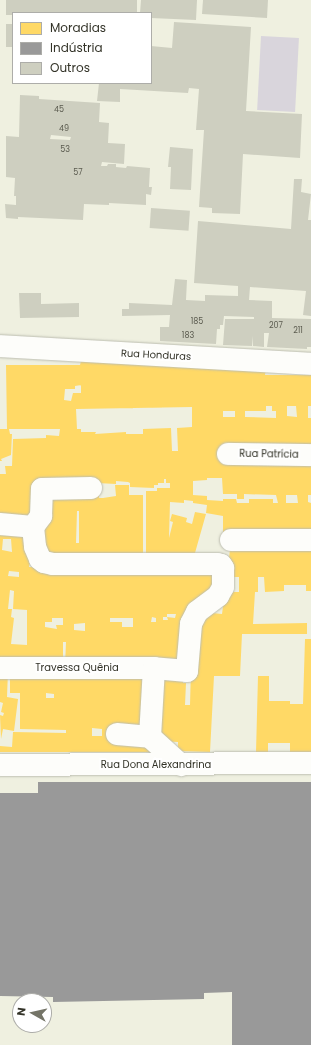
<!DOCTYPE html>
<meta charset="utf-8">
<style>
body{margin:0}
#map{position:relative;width:311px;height:1045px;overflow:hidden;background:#eff0e0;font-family:Poppins,sans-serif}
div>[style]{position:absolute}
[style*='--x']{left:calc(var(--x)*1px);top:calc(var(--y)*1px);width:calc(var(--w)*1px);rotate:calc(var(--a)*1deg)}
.green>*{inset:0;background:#d9d5dc;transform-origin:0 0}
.homes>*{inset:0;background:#ffd966}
.industry>*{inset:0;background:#999}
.building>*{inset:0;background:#cecfc0;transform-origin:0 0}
.roads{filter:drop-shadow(0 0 1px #bcbdb0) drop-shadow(0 0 1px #bcbdb0)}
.minor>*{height:22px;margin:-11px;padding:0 11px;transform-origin:11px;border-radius:11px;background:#fdfdfa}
span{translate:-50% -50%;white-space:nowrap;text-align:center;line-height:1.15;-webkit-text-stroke:4px #fff;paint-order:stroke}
.number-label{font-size:8px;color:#5a5a4e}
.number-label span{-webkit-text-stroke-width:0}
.street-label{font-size:10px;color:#333328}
.legend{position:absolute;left:12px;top:12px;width:140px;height:72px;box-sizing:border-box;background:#fff;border:1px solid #adada9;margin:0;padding:5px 7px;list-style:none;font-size:12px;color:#333328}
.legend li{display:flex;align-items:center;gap:8px;height:20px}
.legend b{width:20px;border:1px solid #adada9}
.north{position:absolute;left:12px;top:993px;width:40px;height:40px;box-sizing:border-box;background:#fff;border:1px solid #adada9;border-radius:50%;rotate:278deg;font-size:11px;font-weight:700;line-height:16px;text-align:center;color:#333328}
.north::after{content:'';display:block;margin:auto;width:14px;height:18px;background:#757568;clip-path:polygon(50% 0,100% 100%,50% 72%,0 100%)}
</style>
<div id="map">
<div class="green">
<i style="left:261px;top:36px;width:38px;height:74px;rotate:3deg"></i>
</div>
<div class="homes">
<i style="clip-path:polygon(evenodd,81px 361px,266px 368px,265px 375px,311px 375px,311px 406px,308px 406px,308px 418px,311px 418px,311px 495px,308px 495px,308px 502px,311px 503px,311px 534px,223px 534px,223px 516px,206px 513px,207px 505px,193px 503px,193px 501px,184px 500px,184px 503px,170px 502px,169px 538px,173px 522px,170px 521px,172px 514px,187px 518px,186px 522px,192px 524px,195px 512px,206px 514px,193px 560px,146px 560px,146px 491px,157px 491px,157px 488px,170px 488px,170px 483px,166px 483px,166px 479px,164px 479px,164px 483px,158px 483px,158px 485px,154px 485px,154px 488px,130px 487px,130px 483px,128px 482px,116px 481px,116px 484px,97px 483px,40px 488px,40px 516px,0 523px,0 474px,6px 474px,5px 466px,12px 466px,13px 439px,46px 438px,46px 435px,59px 436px,60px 429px,9px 429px,10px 434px,12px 434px,11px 455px,1px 459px,2px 461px,0 461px,0 429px,7px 429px,6px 365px,80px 365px,81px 361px,81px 385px,81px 393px,73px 393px,71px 401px,64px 400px,65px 389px,75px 389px,75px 386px,81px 385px,81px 361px,266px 406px,272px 406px,272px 411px,276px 411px,276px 418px,245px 417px,245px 411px,266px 411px,266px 406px,81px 361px,287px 406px,296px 406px,297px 417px,287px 416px,287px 406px,81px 361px,192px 407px,192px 427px,177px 428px,178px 451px,172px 451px,171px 428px,143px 429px,143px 434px,126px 434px,126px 432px,95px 434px,96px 432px,81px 432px,81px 429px,77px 429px,76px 409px,192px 407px,81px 361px,223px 411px,235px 411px,235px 417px,223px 417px,223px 411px,81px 361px,207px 478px,222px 478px,223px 494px,237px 494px,237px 499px,244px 499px,244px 494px,276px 495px,278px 503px,273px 503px,273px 499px,249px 499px,249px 503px,237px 503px,236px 499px,223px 499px,223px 501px,207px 500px,207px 496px,193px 495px,193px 481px,207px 480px,207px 478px,81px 361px,286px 495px,297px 495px,298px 503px,286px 503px,286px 495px)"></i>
<i style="clip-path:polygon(evenodd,115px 485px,129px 485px,129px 495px,143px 495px,143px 563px,46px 558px,37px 524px,45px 490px,99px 495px,99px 498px,103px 498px,116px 496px,115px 485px,77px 511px,79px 511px,79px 543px,76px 543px,77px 511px)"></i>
<i style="clip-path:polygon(evenodd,0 526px,33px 530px,32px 550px,29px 567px,220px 572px,221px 590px,197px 608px,187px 666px,65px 666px,66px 642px,63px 642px,63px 665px,0 667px,0 526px,3px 539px,11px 539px,12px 552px,2px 550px,3px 539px,0 526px,9px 571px,19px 572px,19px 577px,8px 576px,9px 571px,0 526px,10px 590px,14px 591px,13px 609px,27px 610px,27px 645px,11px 644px,14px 618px,11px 617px,12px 609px,8px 609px,10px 590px,0 526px,167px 614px,176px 614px,175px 618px,167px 617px,168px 620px,163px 620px,163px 617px,167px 617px,167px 614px,0 526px,152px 617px,156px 618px,156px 622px,151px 622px,152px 617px,0 526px,52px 618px,63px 618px,63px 625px,56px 625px,57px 629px,45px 627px,45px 622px,52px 622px,52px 618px,0 526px,110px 618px,133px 618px,133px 627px,122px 627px,122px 622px,110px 622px,110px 618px,0 526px,85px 623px,85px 631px,74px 630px,74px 624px,85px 623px)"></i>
<i style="clip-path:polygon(311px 547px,311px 591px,306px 591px,306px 585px,284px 585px,284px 591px,265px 592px,264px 577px,258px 577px,258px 592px,255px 592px,253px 624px,307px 623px,307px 634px,242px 634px,240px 676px,214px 676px,210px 752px,178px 751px,178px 742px,158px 741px,156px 673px,183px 675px,183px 683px,186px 683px,185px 705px,190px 705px,192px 629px,202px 612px,222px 614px,225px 592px,239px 592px,239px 577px,227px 577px,230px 549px)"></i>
<i style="clip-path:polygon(305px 639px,311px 639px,311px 752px,290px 752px,290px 743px,268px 743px,268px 752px,256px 752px,258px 676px,269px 676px,269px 701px,290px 701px,290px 704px,303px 704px)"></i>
<i style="clip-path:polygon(evenodd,10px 669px,150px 669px,149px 741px,157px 752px,0 752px,0 746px,12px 747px,13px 732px,66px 733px,66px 730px,20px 729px,20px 693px,10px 693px,10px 669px,46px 693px,54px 694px,54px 698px,46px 698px,46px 693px,10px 669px,92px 728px,102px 729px,102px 736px,92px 736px,92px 728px)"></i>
<i style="clip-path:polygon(0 671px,8px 671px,7px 697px,18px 699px,14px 731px,3px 729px,1px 739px,0 715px,3px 716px,4px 713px,1px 712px,3px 703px,0 702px)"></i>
</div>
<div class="industry">
<i style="clip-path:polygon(38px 782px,311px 782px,311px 1045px,232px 1045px,232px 992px,204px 993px,204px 999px,53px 1002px,53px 997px,0 996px,0 793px,38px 793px)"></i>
</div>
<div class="building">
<i style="clip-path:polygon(6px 0,137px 0,137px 13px,13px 13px,13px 15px,6px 15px)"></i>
<i style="clip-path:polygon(141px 0,197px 0,196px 20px,151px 18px,151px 13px,140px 13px)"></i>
<i style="clip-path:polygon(203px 0,268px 0,267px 18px,202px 14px)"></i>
<i style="clip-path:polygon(174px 22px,251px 27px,246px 111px,302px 114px,300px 158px,243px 154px,240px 214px,212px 213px,212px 208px,199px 207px,204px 130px,196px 130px,199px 89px,189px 88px,188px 93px,120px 89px,120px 102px,97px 101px,99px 83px,151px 83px,151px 46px,172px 48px)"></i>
<i style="left:6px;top:24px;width:7px;height:23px"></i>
<i style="clip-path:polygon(evenodd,20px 95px,39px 96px,39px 99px,100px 103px,99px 122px,109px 123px,108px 143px,125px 144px,124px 164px,102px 162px,101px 166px,107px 166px,108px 164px,116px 164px,116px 167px,126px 168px,127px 166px,150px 168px,149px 187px,152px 187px,151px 195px,146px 194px,146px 205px,109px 203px,109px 205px,84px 204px,83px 220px,18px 217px,18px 219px,6px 218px,5px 204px,16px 205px,16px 196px,14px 196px,15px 178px,6px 177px,6px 136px,19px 137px,20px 95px,51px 135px,71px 137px,70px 140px,50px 139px,51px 135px)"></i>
<i style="clip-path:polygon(170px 147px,193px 149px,191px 190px,170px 189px,171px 167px,168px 167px)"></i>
<i style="clip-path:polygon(294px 179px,302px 179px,301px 192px,311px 194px,308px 220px,311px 220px,311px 316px,303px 315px,306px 291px,250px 287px,249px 300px,272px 301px,272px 318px,311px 319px,311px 347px,307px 347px,307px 349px,267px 347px,269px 333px,264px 333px,264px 347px,253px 346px,253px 336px,252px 346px,223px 345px,225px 319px,254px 319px,254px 317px,224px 316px,223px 325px,220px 325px,220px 329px,217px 329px,216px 344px,160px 341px,160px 327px,169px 327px,170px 315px,122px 316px,122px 309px,129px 309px,129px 303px,172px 305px,175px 279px,187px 280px,186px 300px,205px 301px,205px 295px,238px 296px,238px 286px,194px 283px,198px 221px,291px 229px)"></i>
<i style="left:151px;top:208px;width:39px;height:20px;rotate:4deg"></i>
<i style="clip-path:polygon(19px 293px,41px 293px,41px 304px,79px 303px,79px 317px,20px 318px)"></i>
</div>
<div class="roads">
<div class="minor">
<i style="--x:0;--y:346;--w:312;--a:3.3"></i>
<i style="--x:228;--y:454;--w:83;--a:0.7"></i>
<i style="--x:0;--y:524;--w:33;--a:5"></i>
<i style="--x:33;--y:527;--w:20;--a:84"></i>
<i style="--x:35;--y:547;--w:13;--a:67"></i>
<i style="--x:40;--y:559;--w:5;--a:37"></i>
<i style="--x:44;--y:562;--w:9;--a:13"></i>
<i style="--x:53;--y:564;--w:164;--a:0"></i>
<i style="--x:217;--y:564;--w:4;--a:14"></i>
<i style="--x:221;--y:565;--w:4;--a:56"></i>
<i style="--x:223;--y:568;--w:19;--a:90"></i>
<i style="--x:223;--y:587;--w:10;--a:119"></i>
<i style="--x:218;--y:596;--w:26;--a:143"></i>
<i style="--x:197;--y:612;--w:13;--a:117"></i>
<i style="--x:191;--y:624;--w:47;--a:94.9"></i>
<i style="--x:187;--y:671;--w:33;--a:-175"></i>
<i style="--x:154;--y:668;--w:154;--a:180"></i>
<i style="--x:33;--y:527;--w:14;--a:-54"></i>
<i style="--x:41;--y:516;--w:27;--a:-88"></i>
<i style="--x:42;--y:489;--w:49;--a:-1.2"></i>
<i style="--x:231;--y:540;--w:80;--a:0"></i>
<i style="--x:117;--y:734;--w:33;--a:5"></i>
<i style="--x:150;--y:737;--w:42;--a:42.1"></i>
<i style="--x:150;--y:737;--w:69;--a:-86.7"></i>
<i style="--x:0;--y:765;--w:311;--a:-0.4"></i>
</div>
</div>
<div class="number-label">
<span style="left:59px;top:110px">45</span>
<span style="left:64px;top:129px">49</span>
<span style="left:65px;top:150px">53</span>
<span style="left:78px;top:173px">57</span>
<span style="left:197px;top:322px">185</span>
<span style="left:276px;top:326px">207</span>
<span style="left:298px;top:331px">211</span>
<span style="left:188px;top:336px">183</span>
</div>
<div class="street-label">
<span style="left:156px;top:355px;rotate:3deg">Rua Honduras</span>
<span style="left:269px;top:454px;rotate:1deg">Rua Patrícia</span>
<span style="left:77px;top:668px">Travessa Quênia</span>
<span style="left:156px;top:765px">Rua Dona Alexandrina</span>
</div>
<ul class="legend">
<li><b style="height:11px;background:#ffd966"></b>Moradias</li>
<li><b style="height:11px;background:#999"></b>Indústria</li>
<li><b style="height:11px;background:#cecfc0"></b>Outros</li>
</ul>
<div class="north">N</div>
</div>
